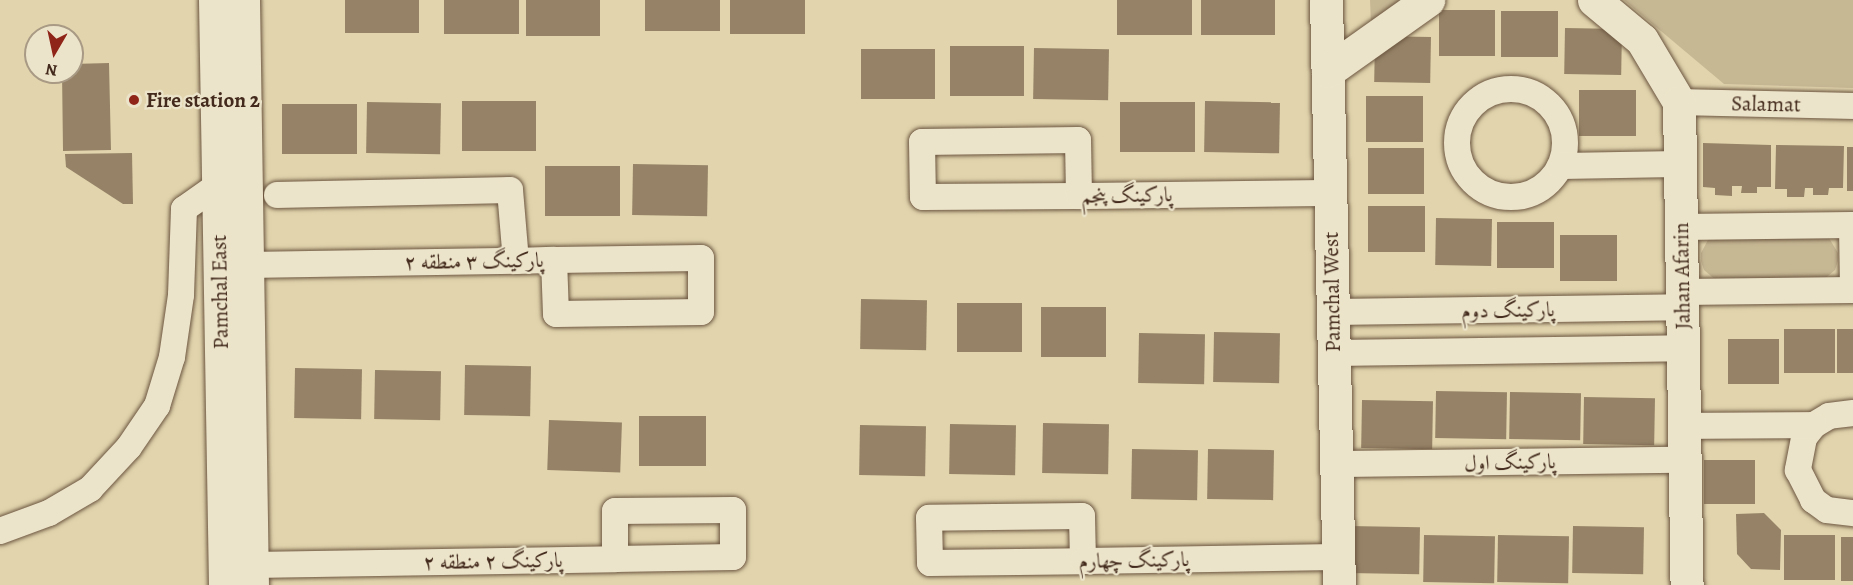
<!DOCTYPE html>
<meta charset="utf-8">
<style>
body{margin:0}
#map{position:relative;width:1853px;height:585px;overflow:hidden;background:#e2d5ad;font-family:Alegreya,Amiri,serif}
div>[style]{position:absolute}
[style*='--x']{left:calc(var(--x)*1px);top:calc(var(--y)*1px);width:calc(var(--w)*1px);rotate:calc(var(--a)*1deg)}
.green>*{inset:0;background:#c7b894}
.building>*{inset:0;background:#968367;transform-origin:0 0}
.roads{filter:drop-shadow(0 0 2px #6b5540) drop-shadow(0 0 2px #6b5540)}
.street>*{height:26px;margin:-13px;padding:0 13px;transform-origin:13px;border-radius:13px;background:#ece4ca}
.street>.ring{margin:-13px;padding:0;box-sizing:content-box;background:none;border:26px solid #ece4ca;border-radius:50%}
.secondary>*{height:33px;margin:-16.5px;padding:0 16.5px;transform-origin:16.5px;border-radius:16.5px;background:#ece4ca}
.dots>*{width:16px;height:16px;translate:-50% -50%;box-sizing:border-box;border:3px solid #ece4ca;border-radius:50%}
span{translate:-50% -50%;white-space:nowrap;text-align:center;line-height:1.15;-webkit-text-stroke:4.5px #ece4ca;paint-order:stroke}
.poi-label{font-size:21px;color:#432a1c;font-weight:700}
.left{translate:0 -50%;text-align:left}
.street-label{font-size:21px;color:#432a1c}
.north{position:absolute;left:24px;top:24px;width:60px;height:60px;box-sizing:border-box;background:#ece4ca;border:2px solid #a89a84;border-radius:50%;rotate:189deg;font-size:16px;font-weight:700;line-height:24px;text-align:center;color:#432a1c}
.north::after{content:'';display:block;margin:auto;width:21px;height:27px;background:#8f2418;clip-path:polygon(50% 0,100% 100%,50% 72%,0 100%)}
</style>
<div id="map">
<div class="green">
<i style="clip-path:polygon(1370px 0,1407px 0,1371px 23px)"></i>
<i style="clip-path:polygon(1624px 0,1853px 0,1853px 88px,1724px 84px)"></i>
<i style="clip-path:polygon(1709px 238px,1829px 238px,1838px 253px,1838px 261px,1835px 270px,1822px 281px,1717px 281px,1704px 270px,1701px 261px,1701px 253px)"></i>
</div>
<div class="building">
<i style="left:345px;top:0;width:74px;height:33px"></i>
<i style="left:444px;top:0;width:75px;height:34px"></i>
<i style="left:526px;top:0;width:74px;height:36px"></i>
<i style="left:645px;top:0;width:75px;height:31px"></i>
<i style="left:730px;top:0;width:75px;height:34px"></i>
<i style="left:1117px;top:0;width:75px;height:35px"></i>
<i style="left:1201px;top:0;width:74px;height:35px"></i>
<i style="left:1439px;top:10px;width:56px;height:46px"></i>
<i style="left:1501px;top:11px;width:57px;height:46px"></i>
<i style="left:1565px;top:28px;width:57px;height:46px;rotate:1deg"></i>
<i style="left:1375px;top:36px;width:56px;height:46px;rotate:1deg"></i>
<i style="left:950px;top:46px;width:74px;height:50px"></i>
<i style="left:1034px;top:48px;width:75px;height:51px;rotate:1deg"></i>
<i style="left:861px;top:49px;width:74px;height:50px"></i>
<i style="clip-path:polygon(109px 63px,111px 150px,63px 151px,62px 72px,72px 72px,72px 64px)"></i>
<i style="left:1579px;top:90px;width:57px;height:46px"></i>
<i style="left:1366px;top:96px;width:57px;height:46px"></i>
<i style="left:462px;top:101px;width:74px;height:50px"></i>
<i style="left:1205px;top:101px;width:75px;height:51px;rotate:1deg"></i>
<i style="left:367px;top:102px;width:74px;height:51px;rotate:1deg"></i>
<i style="left:1120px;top:102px;width:75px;height:50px"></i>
<i style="left:282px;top:104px;width:75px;height:50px"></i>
<i style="clip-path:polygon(1703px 143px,1771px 145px,1771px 187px,1757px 187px,1757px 193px,1741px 193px,1742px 186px,1732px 186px,1732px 196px,1715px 195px,1715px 188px,1703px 187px)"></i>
<i style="clip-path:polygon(1776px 145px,1844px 146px,1843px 188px,1829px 188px,1828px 195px,1813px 195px,1813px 188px,1805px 188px,1804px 197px,1787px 197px,1787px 189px,1775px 189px)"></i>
<i style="left:1847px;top:147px;width:6px;height:44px"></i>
<i style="left:1368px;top:148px;width:56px;height:46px"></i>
<i style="clip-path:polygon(132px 153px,133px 204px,123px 204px,66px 167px,65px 154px)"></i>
<i style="left:633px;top:164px;width:75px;height:51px;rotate:1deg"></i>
<i style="left:545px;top:166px;width:75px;height:50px"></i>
<i style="left:1368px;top:206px;width:57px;height:46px"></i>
<i style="left:1436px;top:218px;width:56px;height:47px;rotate:1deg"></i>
<i style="left:1497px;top:222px;width:57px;height:46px"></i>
<i style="left:1560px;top:235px;width:57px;height:46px"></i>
<i style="left:861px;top:299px;width:66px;height:50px;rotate:1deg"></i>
<i style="left:957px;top:303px;width:65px;height:49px"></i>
<i style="left:1041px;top:307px;width:65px;height:50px"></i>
<i style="left:1784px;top:329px;width:51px;height:44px"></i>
<i style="left:1837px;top:329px;width:16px;height:44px"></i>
<i style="left:1214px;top:332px;width:66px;height:50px;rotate:1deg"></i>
<i style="left:1139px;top:333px;width:66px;height:50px;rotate:1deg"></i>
<i style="left:1779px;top:339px;width:45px;height:51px;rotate:90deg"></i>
<i style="left:465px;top:365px;width:66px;height:50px;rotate:1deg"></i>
<i style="left:295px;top:368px;width:67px;height:50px;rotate:1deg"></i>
<i style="left:375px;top:370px;width:66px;height:49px;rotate:1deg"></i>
<i style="left:1436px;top:391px;width:71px;height:47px;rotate:1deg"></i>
<i style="left:1510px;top:392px;width:71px;height:47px;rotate:1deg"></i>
<i style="left:1584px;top:397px;width:71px;height:47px;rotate:1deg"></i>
<i style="left:1362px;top:400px;width:71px;height:48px;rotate:1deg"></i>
<i style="left:639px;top:416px;width:67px;height:50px"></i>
<i style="left:549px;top:420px;width:73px;height:50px;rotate:2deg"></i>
<i style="left:1043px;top:423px;width:66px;height:50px;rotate:1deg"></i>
<i style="left:950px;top:424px;width:66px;height:50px;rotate:1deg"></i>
<i style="left:860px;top:425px;width:66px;height:50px;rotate:1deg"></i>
<i style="left:1132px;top:449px;width:66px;height:50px;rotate:1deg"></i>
<i style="left:1208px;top:449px;width:66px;height:50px;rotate:1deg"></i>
<i style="left:1704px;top:460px;width:51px;height:44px"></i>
<i style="clip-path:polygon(1764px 513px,1781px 530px,1780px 570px,1751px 569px,1737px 554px,1736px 514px)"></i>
<i style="left:1349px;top:526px;width:71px;height:47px;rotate:1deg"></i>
<i style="left:1573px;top:526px;width:71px;height:47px;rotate:1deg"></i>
<i style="left:1424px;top:535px;width:71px;height:47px;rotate:1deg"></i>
<i style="left:1498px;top:535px;width:71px;height:47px;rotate:1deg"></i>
<i style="left:1784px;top:535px;width:51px;height:45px"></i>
<i style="left:1841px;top:537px;width:12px;height:44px"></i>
</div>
<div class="roads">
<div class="street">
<i class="ring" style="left:1457px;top:89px;width:82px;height:82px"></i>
<i style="--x:1679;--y:102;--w:174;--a:1.3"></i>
<i style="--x:1560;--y:166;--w:120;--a:-1"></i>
<i style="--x:277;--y:195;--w:233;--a:-1.2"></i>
<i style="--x:510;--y:190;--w:71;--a:85.2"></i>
<i style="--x:1079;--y:196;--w:56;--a:-91"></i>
<i style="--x:1078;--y:140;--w:156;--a:179.3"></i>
<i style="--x:922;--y:142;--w:55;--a:89"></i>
<i style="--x:923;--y:197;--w:156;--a:-0.4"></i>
<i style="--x:1079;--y:196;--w:251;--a:-0.7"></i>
<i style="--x:1852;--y:225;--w:65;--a:89.1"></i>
<i style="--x:1681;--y:227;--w:172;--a:-0.7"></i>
<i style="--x:247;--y:265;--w:269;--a:-0.9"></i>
<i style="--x:516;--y:261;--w:38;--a:-2"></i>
<i style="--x:554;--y:260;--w:147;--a:-0.8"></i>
<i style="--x:701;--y:258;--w:54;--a:90"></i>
<i style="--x:701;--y:312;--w:145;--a:179.2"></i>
<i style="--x:556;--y:314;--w:54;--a:-92.1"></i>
<i style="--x:1682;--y:292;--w:171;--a:-0.7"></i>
<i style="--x:1333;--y:312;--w:349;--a:-0.8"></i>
<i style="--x:1334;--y:353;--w:349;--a:-0.8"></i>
<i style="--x:1853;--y:413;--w:24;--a:173"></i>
<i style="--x:1829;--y:416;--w:17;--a:149"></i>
<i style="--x:1814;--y:425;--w:16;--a:128"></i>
<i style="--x:1804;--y:438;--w:33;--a:101"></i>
<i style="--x:1798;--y:470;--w:34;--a:63"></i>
<i style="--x:1813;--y:500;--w:17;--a:36"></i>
<i style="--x:1827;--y:510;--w:26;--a:7"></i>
<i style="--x:1684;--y:426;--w:130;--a:-0.4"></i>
<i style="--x:1336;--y:464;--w:349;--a:-0.7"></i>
<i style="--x:0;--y:531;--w:52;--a:-20.2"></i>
<i style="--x:49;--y:513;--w:48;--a:-30.3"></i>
<i style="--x:90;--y:489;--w:57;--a:-47.1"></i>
<i style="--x:129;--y:447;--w:50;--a:-55.7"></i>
<i style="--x:157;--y:406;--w:51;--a:-73"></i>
<i style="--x:172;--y:357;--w:63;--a:-81.7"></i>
<i style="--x:181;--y:295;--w:86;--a:-88"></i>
<i style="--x:184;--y:209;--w:42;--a:-35.2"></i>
<i style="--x:1083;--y:561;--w:45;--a:-91.3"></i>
<i style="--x:1082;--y:516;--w:153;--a:179.3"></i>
<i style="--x:929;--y:518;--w:45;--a:88.7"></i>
<i style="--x:930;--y:563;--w:153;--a:-0.7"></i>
<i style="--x:1083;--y:561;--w:255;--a:-0.9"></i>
<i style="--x:252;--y:565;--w:363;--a:-0.9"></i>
<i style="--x:615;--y:559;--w:118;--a:-1"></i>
<i style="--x:733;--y:557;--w:47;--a:-90"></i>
<i style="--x:733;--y:510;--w:118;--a:179.5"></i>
<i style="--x:615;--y:511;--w:48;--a:90"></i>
</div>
<div class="secondary">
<i style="--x:215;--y:0;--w:585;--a:89.02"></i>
<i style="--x:243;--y:0;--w:585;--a:89.12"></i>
<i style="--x:1326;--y:0;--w:585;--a:88.73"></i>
<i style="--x:1594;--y:0;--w:62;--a:39.8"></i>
<i style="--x:1642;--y:40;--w:72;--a:59.2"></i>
<i style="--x:1679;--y:102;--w:483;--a:89.1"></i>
<i style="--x:1328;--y:71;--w:123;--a:-35.4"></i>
</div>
</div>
<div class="dots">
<i style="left:134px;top:100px;background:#8f2418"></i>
</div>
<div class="poi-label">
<span class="left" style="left:146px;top:100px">Fire station 2</span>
</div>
<div class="street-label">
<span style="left:1766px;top:104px;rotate:1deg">Salamat</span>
<span style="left:1127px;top:195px;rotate:-1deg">پارکینگ پنجم</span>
<span style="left:474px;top:261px;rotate:-1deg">پارکینگ ۳ منطقه ۲</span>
<span style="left:1682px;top:276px;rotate:-91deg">Jahan Afarin</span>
<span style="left:220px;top:292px;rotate:-91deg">Pamchal East</span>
<span style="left:1332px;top:292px;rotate:-91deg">Pamchal West</span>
<span style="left:1508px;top:310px;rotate:-1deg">پارکینگ دوم</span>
<span style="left:1510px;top:462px;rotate:-1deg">پارکینگ اول</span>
<span style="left:1134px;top:560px;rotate:-1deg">پارکینگ چهارم</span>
<span style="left:493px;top:561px;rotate:-1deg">پارکینگ ۲ منطقه ۲</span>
</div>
<div class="north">N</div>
</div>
